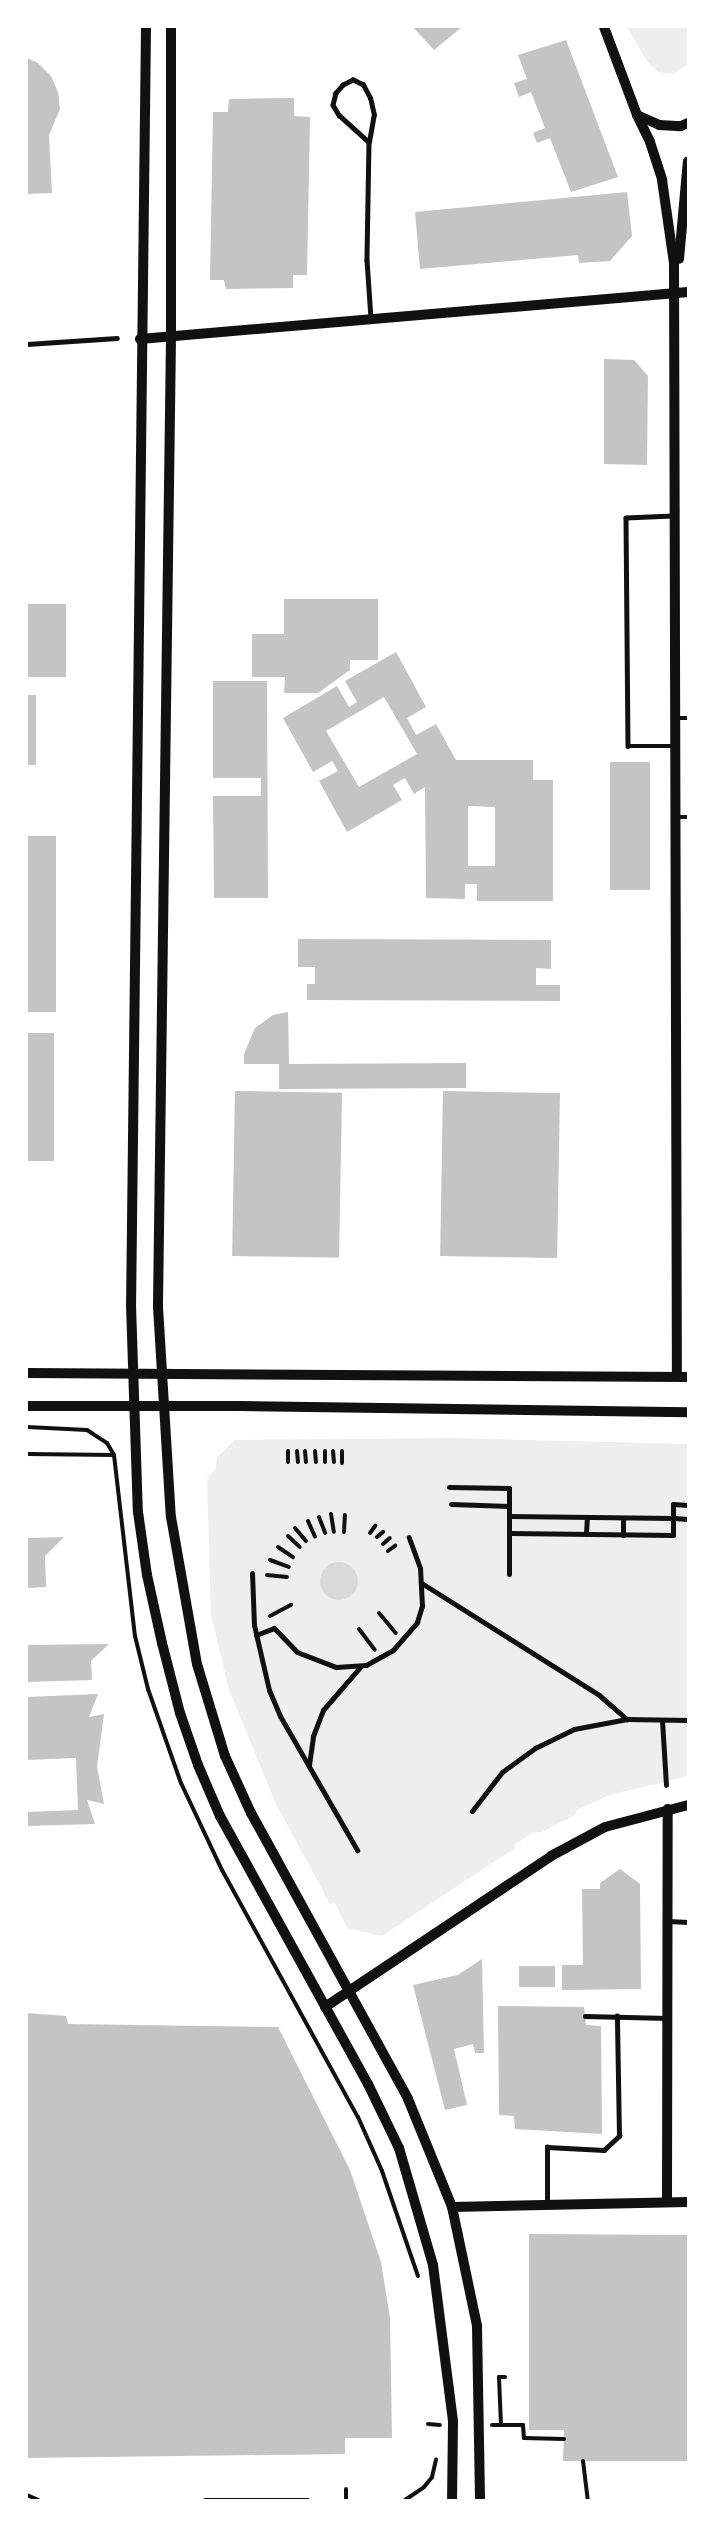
<!DOCTYPE html>
<style>
body{margin:0}
#map{position:relative;width:715px;height:2527px;overflow:hidden;background:#fff;font-family:Literata,serif}
div>[style]{position:absolute}
[style*='--x']{left:calc(var(--x)*1px);top:calc(var(--y)*1px);width:calc(var(--w)*1px);rotate:calc(var(--a)*1deg)}
.green>*{inset:0;background:#eee}
.water>*{inset:0;background:#d9d9d9}
.round{border-radius:50%}
.building>*{inset:0;background:#c4c4c4;transform-origin:0 0}
.path>*{height:4px;margin:-2px;padding:0 2px;transform-origin:2px;border-radius:2px;background:#111}
.service>*{height:4.5px;margin:-2.25px;padding:0 2.25px;transform-origin:2.25px;border-radius:2.25px;background:#111}
.pedestrian>*{height:5px;margin:-2.5px;padding:0 2.5px;transform-origin:2.5px;border-radius:2.5px;background:#111}
.tertiary>*{height:10px;margin:-5px;padding:0 5px;transform-origin:5px;border-radius:5px;background:#111}
span{translate:-50% -50%;white-space:nowrap;text-align:center;line-height:1.15;-webkit-text-stroke:6px #fff;paint-order:stroke}
.frame{position:absolute;inset:0;border:28px solid #fff;pointer-events:none}
</style>
<div id="map">
<div class="green">
<i style="clip-path:polygon(627px 27px,688px 27px,688px 64px,673px 74px,658px 72px,647px 61px)"></i>
<i style="clip-path:polygon(454px 1438px,688px 1444px,688px 1776px,609px 1795px,577px 1810px,575px 1815px,542px 1832px,532px 1833px,514px 1845px,515px 1848px,382px 1936px,347px 1928px,335px 1903px,330px 1904px,276px 1804px,229px 1690px,211px 1615px,207px 1479px,216px 1468px,217px 1457px,235px 1440px)"></i>
</div>
<div class="water">
<i class="round" style="left:320px;top:1562px;width:38px;height:38px"></i>
</div>
<div class="building">
<i style="clip-path:polygon(413px 27px,462px 27px,434px 50px)"></i>
<i style="clip-path:polygon(566px 40px,618px 177px,571px 192px,550px 138px,537px 143px,533px 133px,545px 128px,531px 92px,519px 97px,514px 83px,527px 79px,518px 55px)"></i>
<i style="clip-path:polygon(27px 58px,38px 63px,51px 76px,58px 92px,60px 109px,49px 135px,52px 193px,27px 194px)"></i>
<i style="clip-path:polygon(294px 98px,294px 116px,310px 117px,307px 275px,293px 275px,293px 288px,226px 289px,224px 280px,210px 280px,213px 112px,228px 112px,229px 99px)"></i>
<i style="clip-path:polygon(627px 192px,632px 236px,610px 261px,579px 263px,578px 255px,420px 269px,415px 212px)"></i>
<i style="clip-path:polygon(604px 359px,634px 360px,648px 376px,647px 465px,604px 464px)"></i>
<i style="clip-path:polygon(284px 599px,378px 599px,378px 660px,350px 660px,350px 670px,318px 693px,284px 693px,285px 677px,252px 677px,252px 634px,284px 634px)"></i>
<i style="left:27px;top:604px;width:39px;height:73px"></i>
<i style="clip-path:polygon(evenodd,396px 652px,426px 707px,407px 718px,416px 735px,436px 724px,456px 760px,533px 760px,533px 780px,553px 780px,553px 901px,477px 901px,477px 884px,465px 884px,465px 899px,426px 898px,425px 787px,414px 794px,405px 778px,393px 785px,402px 800px,347px 832px,319px 781px,338px 771px,332px 761px,313px 772px,283px 718px,337px 686px,349px 707px,357px 702px,345px 681px,396px 652px,384px 697px,417px 754px,359px 787px,326px 731px,384px 697px,396px 652px,468px 806px,495px 807px,495px 866px,468px 866px,468px 806px)"></i>
<i style="clip-path:polygon(213px 681px,267px 681px,268px 898px,214px 898px,213px 796px,261px 796px,261px 778px,213px 778px)"></i>
<i style="left:36px;top:695px;width:70px;height:9px;rotate:90deg"></i>
<i style="left:610px;top:762px;width:40px;height:128px"></i>
<i style="left:27px;top:836px;width:29px;height:176px"></i>
<i style="clip-path:polygon(298px 939px,551px 940px,551px 969px,536px 968px,536px 985px,560px 985px,560px 1001px,307px 1000px,307px 984px,315px 984px,315px 967px,298px 967px)"></i>
<i style="clip-path:polygon(288px 1012px,289px 1064px,466px 1063px,466px 1088px,279px 1089px,279px 1064px,244px 1064px,244px 1054px,255px 1028px,273px 1015px)"></i>
<i style="left:27px;top:1033px;width:27px;height:128px"></i>
<i style="left:235px;top:1091px;width:107px;height:165px;rotate:1deg"></i>
<i style="left:443px;top:1091px;width:117px;height:165px;rotate:1deg"></i>
<i style="clip-path:polygon(64px 1537px,45px 1556px,46px 1587px,27px 1588px,27px 1538px)"></i>
<i style="clip-path:polygon(109px 1644px,91px 1661px,92px 1680px,27px 1682px,27px 1645px)"></i>
<i style="clip-path:polygon(98px 1694px,89px 1717px,104px 1714px,97px 1767px,104px 1804px,87px 1800px,95px 1824px,27px 1826px,27px 1812px,78px 1810px,76px 1758px,27px 1760px,27px 1697px)"></i>
<i style="clip-path:polygon(620px 1869px,640px 1884px,641px 1989px,562px 1990px,562px 1965px,583px 1965px,582px 1889px,600px 1889px,600px 1883px)"></i>
<i style="clip-path:polygon(482px 1959px,484px 2053px,475px 2053px,473px 2044px,454px 2049px,467px 2105px,445px 2110px,413px 1985px,458px 1975px)"></i>
<i style="left:519px;top:1966px;width:36px;height:21px"></i>
<i style="clip-path:polygon(498px 2006px,584px 2007px,586px 2025px,601px 2026px,602px 2134px,515px 2129px,514px 2116px,499px 2115px)"></i>
<i style="clip-path:polygon(27px 2013px,66px 2016px,68px 2024px,278px 2027px,350px 2170px,381px 2262px,390px 2318px,392px 2438px,345px 2438px,345px 2454px,27px 2458px)"></i>
<i style="clip-path:polygon(529px 2234px,688px 2235px,688px 2461px,563px 2461px,564px 2430px,529px 2430px)"></i>
</div>
<div class="path">
<i style="--x:27;--y:1427;--w:60;--a:2.9"></i>
<i style="--x:87;--y:1430;--w:24;--a:33"></i>
<i style="--x:107;--y:1443;--w:14;--a:60"></i>
<i style="--x:114;--y:1455;--w:182;--a:83.4"></i>
<i style="--x:135;--y:1636;--w:55;--a:76.2"></i>
<i style="--x:148;--y:1689;--w:100;--a:70.7"></i>
<i style="--x:181;--y:1783;--w:96;--a:64.8"></i>
<i style="--x:222;--y:1870;--w:282;--a:61.2"></i>
<i style="--x:358;--y:2117;--w:59;--a:66"></i>
<i style="--x:382;--y:2171;--w:111;--a:71.1"></i>
<i style="--x:297;--y:1451;--w:11;--a:85"></i>
<i style="--x:305;--y:1451;--w:11;--a:85"></i>
<i style="--x:315;--y:1451;--w:11;--a:85"></i>
<i style="--x:325;--y:1451;--w:11;--a:90"></i>
<i style="--x:333;--y:1451;--w:11;--a:85"></i>
<i style="--x:342;--y:1451;--w:12;--a:90"></i>
<i style="--x:27;--y:1454;--w:87;--a:0.7"></i>
<i style="--x:288;--y:1462;--w:11;--a:-90"></i>
<i style="--x:331;--y:1514;--w:18;--a:81"></i>
<i style="--x:319;--y:1517;--w:17;--a:69"></i>
<i style="--x:308;--y:1521;--w:17;--a:66"></i>
<i style="--x:295;--y:1528;--w:17;--a:50"></i>
<i style="--x:344;--y:1532;--w:17;--a:-87"></i>
<i style="--x:370;--y:1533;--w:9;--a:-54"></i>
<i style="--x:288;--y:1536;--w:16;--a:43"></i>
<i style="--x:377;--y:1537;--w:8;--a:-40"></i>
<i style="--x:383;--y:1544;--w:9;--a:-41"></i>
<i style="--x:278;--y:1547;--w:18;--a:34"></i>
<i style="--x:388;--y:1551;--w:9;--a:-36"></i>
<i style="--x:270;--y:1560;--w:20;--a:20"></i>
<i style="--x:267;--y:1575;--w:20;--a:6"></i>
<i style="--x:379;--y:1613;--w:26;--a:50"></i>
<i style="--x:270;--y:1616;--w:24;--a:-28"></i>
<i style="--x:359;--y:1629;--w:26;--a:53"></i>
<i style="--x:428;--y:2424;--w:12;--a:5"></i>
<i style="--x:492;--y:2425;--w:31;--a:0"></i>
<i style="--x:523;--y:2425;--w:13;--a:86"></i>
<i style="--x:524;--y:2438;--w:40;--a:1.4"></i>
<i style="--x:501;--y:2425;--w:48;--a:-92.4"></i>
<i style="--x:499;--y:2377;--w:6;--a:0"></i>
<i style="--x:583;--y:2461;--w:39;--a:83"></i>
<i style="--x:27;--y:2495;--w:12;--a:24"></i>
<i style="--x:205;--y:2500;--w:103;--a:0"></i>
<i style="--x:346;--y:2500;--w:11;--a:-90"></i>
<i style="--x:405;--y:2500;--w:23;--a:-34"></i>
<i style="--x:424;--y:2487;--w:13;--a:-51"></i>
<i style="--x:432;--y:2477;--w:18;--a:-77"></i>
</div>
<div class="service">
<i style="--x:369;--y:142;--w:27;--a:-80"></i>
<i style="--x:374;--y:115;--w:17;--a:-103"></i>
<i style="--x:370;--y:98;--w:15;--a:-118"></i>
<i style="--x:363;--y:85;--w:11;--a:-153"></i>
<i style="--x:353;--y:80;--w:11;--a:153"></i>
<i style="--x:343;--y:85;--w:11;--a:131"></i>
<i style="--x:336;--y:93;--w:12;--a:104"></i>
<i style="--x:333;--y:105;--w:12;--a:59"></i>
<i style="--x:339;--y:115;--w:40;--a:42"></i>
<i style="--x:369;--y:142;--w:118;--a:91"></i>
<i style="--x:367;--y:260;--w:59;--a:86.1"></i>
<i style="--x:673;--y:516;--w:47;--a:177.6"></i>
<i style="--x:626;--y:518;--w:228;--a:89.5"></i>
<i style="--x:628;--y:746;--w:47;--a:0"></i>
<i style="--x:676;--y:718;--w:12;--a:0"></i>
<i style="--x:676;--y:817;--w:12;--a:0"></i>
<i style="--x:668;--y:1921;--w:20;--a:3"></i>
<i style="--x:585;--y:2016;--w:83;--a:1.4"></i>
<i style="--x:547;--y:2204;--w:57;--a:-90"></i>
<i style="--x:547;--y:2147;--w:57;--a:3"></i>
<i style="--x:604;--y:2150;--w:21;--a:-43"></i>
<i style="--x:619;--y:2136;--w:120;--a:-91"></i>
</div>
<div class="pedestrian">
<i style="--x:27;--y:344;--w:90;--a:-3.8"></i>
<i style="--x:449;--y:1487;--w:60;--a:1"></i>
<i style="--x:509;--y:1488;--w:18;--a:90"></i>
<i style="--x:451;--y:1504;--w:58;--a:2"></i>
<i style="--x:509;--y:1506;--w:27;--a:90"></i>
<i style="--x:509;--y:1533;--w:164;--a:0.7"></i>
<i style="--x:673;--y:1535;--w:17;--a:-90"></i>
<i style="--x:673;--y:1518;--w:15;--a:4"></i>
<i style="--x:509;--y:1516;--w:164;--a:0.7"></i>
<i style="--x:673;--y:1518;--w:14;--a:-90"></i>
<i style="--x:673;--y:1504;--w:15;--a:4"></i>
<i style="--x:586;--y:1534;--w:17;--a:-87"></i>
<i style="--x:623;--y:1535;--w:17;--a:-90"></i>
<i style="--x:252;--y:1573;--w:52;--a:87.8"></i>
<i style="--x:254;--y:1625;--w:67;--a:77"></i>
<i style="--x:269;--y:1690;--w:28;--a:67"></i>
<i style="--x:280;--y:1716;--w:155;--a:60.1"></i>
<i style="--x:509;--y:1574;--w:41;--a:-90"></i>
<i style="--x:423;--y:1584;--w:208;--a:32.2"></i>
<i style="--x:599;--y:1695;--w:37;--a:41"></i>
<i style="--x:627;--y:1719;--w:61;--a:0.9"></i>
<i style="--x:256;--y:1635;--w:19;--a:-21"></i>
<i style="--x:274;--y:1628;--w:33;--a:46"></i>
<i style="--x:297;--y:1652;--w:42;--a:21"></i>
<i style="--x:336;--y:1667;--w:30;--a:-4"></i>
<i style="--x:366;--y:1665;--w:31;--a:-29"></i>
<i style="--x:393;--y:1650;--w:37;--a:-49"></i>
<i style="--x:417;--y:1622;--w:17;--a:-73"></i>
<i style="--x:422;--y:1606;--w:38;--a:-93"></i>
<i style="--x:420;--y:1568;--w:33;--a:-110"></i>
<i style="--x:662;--y:1720;--w:65;--a:86.5"></i>
<i style="--x:309;--y:1765;--w:29;--a:-82"></i>
<i style="--x:313;--y:1736;--w:28;--a:-69"></i>
<i style="--x:323;--y:1710;--w:58;--a:-49.2"></i>
<i style="--x:472;--y:1811;--w:49;--a:-52.4"></i>
<i style="--x:502;--y:1772;--w:41;--a:-36"></i>
<i style="--x:535;--y:1748;--w:43;--a:-26"></i>
<i style="--x:574;--y:1729;--w:54;--a:-10.7"></i>
</div>
<div class="tertiary">
<i style="--x:146;--y:27;--w:1278;--a:90.67"></i>
<i style="--x:131;--y:1305;--w:207;--a:88.1"></i>
<i style="--x:138;--y:1512;--w:64;--a:81.9"></i>
<i style="--x:147;--y:1575;--w:70;--a:77.6"></i>
<i style="--x:162;--y:1643;--w:72;--a:75.6"></i>
<i style="--x:180;--y:1713;--w:55;--a:70.9"></i>
<i style="--x:198;--y:1765;--w:56;--a:66.7"></i>
<i style="--x:220;--y:1816;--w:306;--a:61.1"></i>
<i style="--x:368;--y:2084;--w:71;--a:64.2"></i>
<i style="--x:399;--y:2148;--w:122;--a:73.8"></i>
<i style="--x:433;--y:2265;--w:158;--a:82.7"></i>
<i style="--x:453;--y:2422;--w:78;--a:90.7"></i>
<i style="--x:171;--y:27;--w:310;--a:90"></i>
<i style="--x:171;--y:337;--w:970;--a:90.77"></i>
<i style="--x:158;--y:1307;--w:210;--a:86.5"></i>
<i style="--x:171;--y:1517;--w:149;--a:80"></i>
<i style="--x:197;--y:1664;--w:96;--a:73.1"></i>
<i style="--x:225;--y:1756;--w:63;--a:65.5"></i>
<i style="--x:251;--y:1813;--w:326;--a:61.2"></i>
<i style="--x:408;--y:2099;--w:117;--a:67.8"></i>
<i style="--x:452;--y:2207;--w:122;--a:78.1"></i>
<i style="--x:477;--y:2326;--w:174;--a:89"></i>
<i style="--x:604;--y:27;--w:94;--a:69.4"></i>
<i style="--x:637;--y:115;--w:30;--a:64"></i>
<i style="--x:650;--y:142;--w:40;--a:72"></i>
<i style="--x:662;--y:180;--w:84;--a:81.8"></i>
<i style="--x:674;--y:263;--w:1113;--a:89.85"></i>
<i style="--x:637;--y:115;--w:24;--a:24"></i>
<i style="--x:659;--y:125;--w:22;--a:3"></i>
<i style="--x:681;--y:126;--w:8;--a:-23"></i>
<i style="--x:679;--y:259;--w:98;--a:-84.8"></i>
<i style="--x:140;--y:339;--w:550;--a:-4.9"></i>
<i style="--x:27;--y:1373;--w:661;--a:0.35"></i>
<i style="--x:27;--y:1406;--w:213;--a:0"></i>
<i style="--x:240;--y:1406;--w:448;--a:0.8"></i>
<i style="--x:325;--y:2007;--w:272;--a:-33.7"></i>
<i style="--x:551;--y:1856;--w:61;--a:-28.2"></i>
<i style="--x:605;--y:1827;--w:86;--a:-14.8"></i>
<i style="--x:667;--y:2202;--w:393;--a:-89.9"></i>
<i style="--x:452;--y:2207;--w:236;--a:-1.2"></i>
</div>
<div class="frame"></div>
</div>
